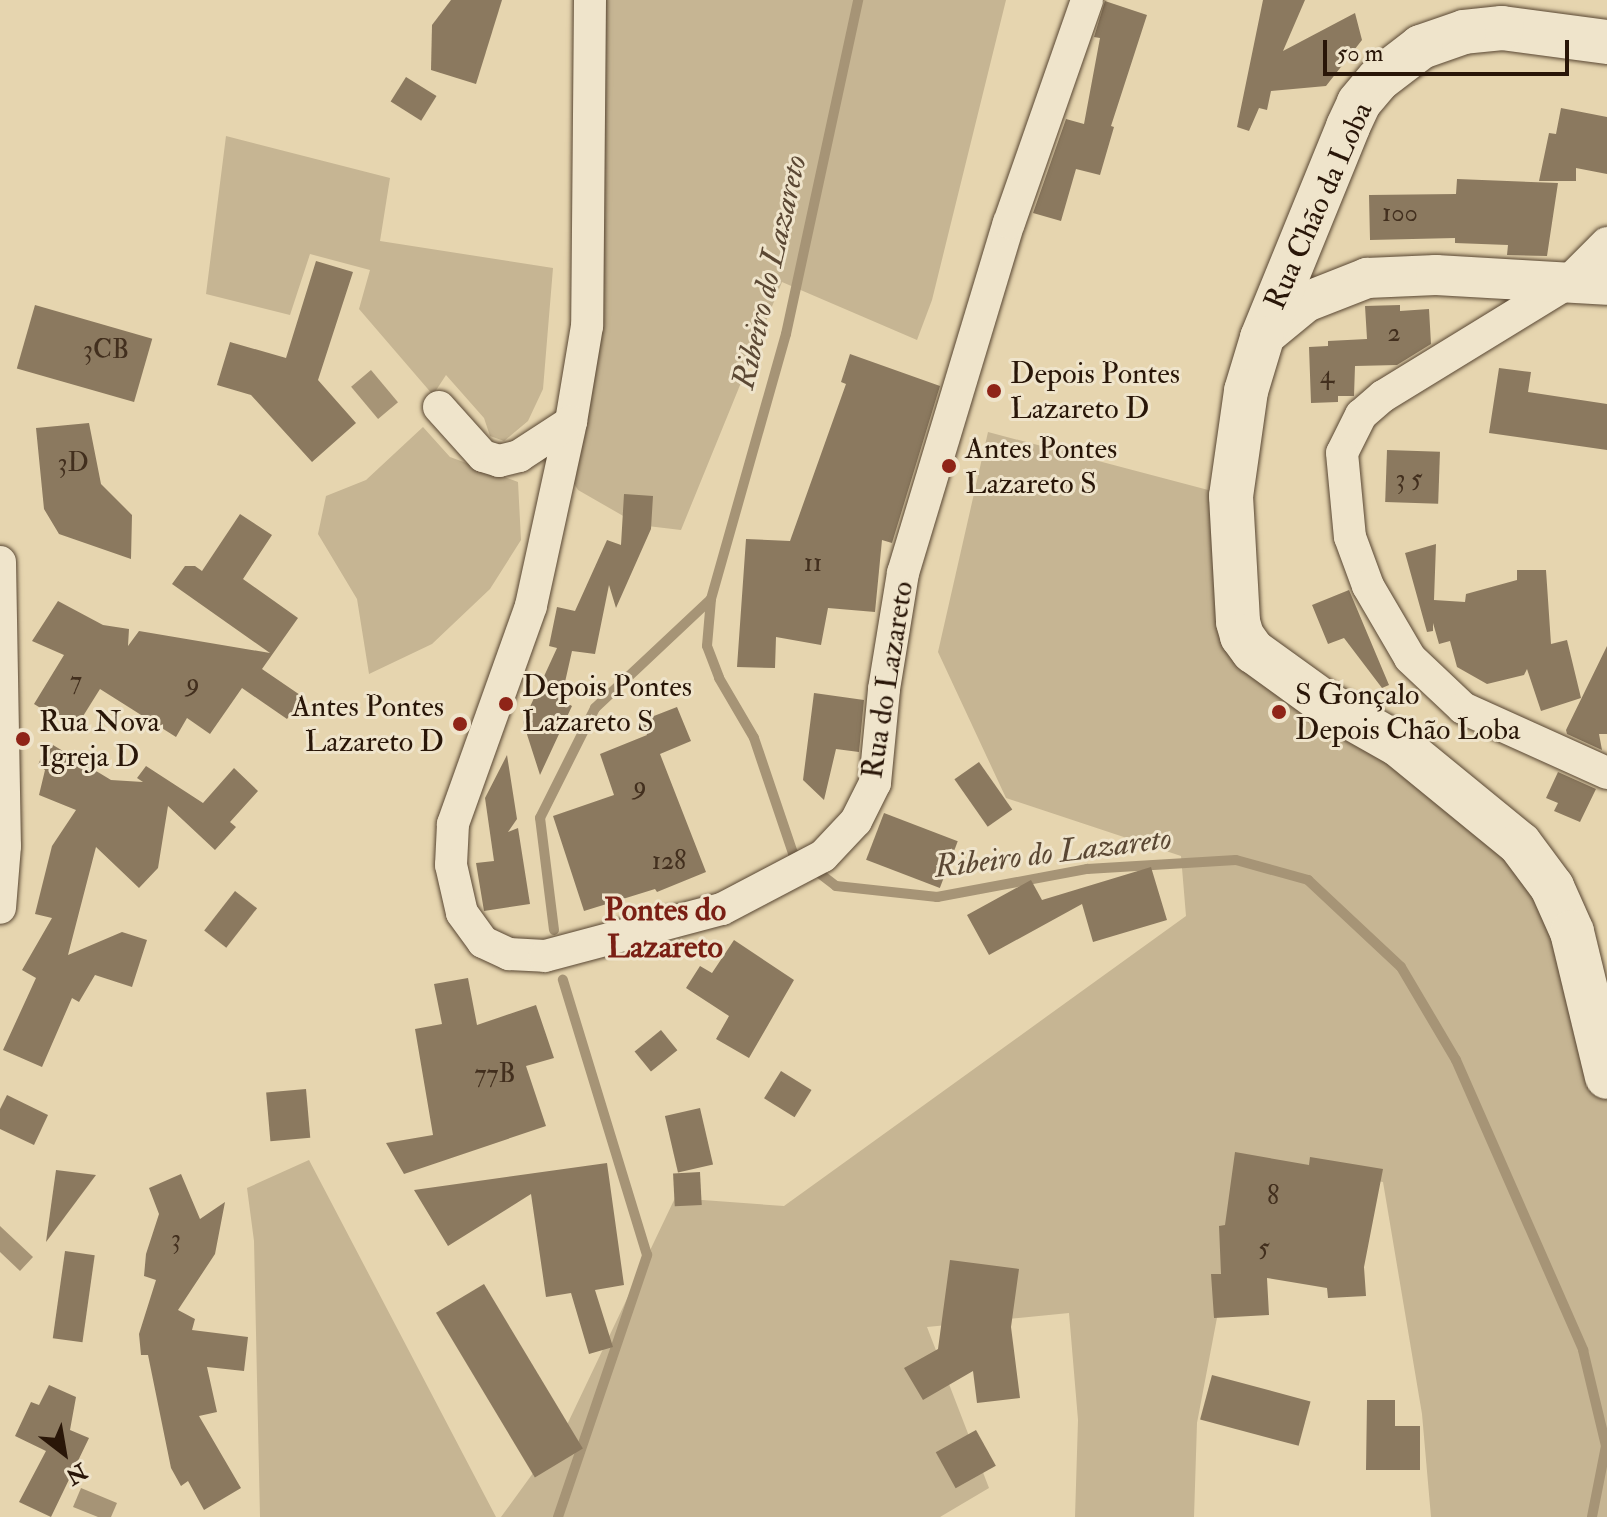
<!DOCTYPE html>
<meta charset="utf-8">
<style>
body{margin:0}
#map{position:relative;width:1607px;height:1517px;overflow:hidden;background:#e6d5af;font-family:"IM FELL Double Pica",serif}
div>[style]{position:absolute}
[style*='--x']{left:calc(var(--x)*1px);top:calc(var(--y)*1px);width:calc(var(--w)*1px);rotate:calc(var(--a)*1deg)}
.green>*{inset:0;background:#c6b593}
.water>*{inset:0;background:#a69476;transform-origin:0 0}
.stream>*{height:10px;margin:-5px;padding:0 5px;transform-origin:5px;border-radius:5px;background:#a69476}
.building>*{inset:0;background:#8b795f;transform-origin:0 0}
.roads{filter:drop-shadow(0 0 2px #584632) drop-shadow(0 0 2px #584632)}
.minor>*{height:32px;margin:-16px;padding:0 16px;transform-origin:16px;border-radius:16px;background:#efe4cb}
.tertiary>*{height:40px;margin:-20px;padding:0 20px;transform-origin:20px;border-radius:20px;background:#efe4cb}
.secondary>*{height:44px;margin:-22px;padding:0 22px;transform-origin:22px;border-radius:22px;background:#efe4cb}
.dots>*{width:22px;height:22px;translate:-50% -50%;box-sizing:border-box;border:4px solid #efe4cb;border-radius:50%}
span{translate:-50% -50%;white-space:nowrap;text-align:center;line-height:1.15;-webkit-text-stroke:6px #efe4cb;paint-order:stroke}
.number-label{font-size:26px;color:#422f1e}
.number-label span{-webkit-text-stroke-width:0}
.street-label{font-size:30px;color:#291608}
.poi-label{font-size:30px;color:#291608}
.left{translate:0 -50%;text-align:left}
.right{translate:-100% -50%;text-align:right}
.water-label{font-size:32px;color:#5b4834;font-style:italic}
.neighbourhood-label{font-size:32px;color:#7a1f14;font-weight:700}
.north{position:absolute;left:24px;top:1413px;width:80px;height:80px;-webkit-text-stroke:6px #efe4cb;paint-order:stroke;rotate:149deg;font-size:22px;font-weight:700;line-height:32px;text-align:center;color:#291608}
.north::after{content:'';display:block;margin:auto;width:28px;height:36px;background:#291608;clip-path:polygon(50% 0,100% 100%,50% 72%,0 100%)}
.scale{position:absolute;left:1323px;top:40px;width:246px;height:36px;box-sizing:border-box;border:4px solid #291608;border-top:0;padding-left:10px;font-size:24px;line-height:28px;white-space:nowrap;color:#291608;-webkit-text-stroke:6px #efe4cb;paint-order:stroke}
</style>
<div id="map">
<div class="green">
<i style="clip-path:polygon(600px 0,1006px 0,932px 300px,917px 340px,782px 282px,681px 530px,639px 525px,578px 490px,563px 466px)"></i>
<i style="clip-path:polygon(226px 136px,390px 178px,380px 241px,553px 268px,543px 389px,528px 421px,504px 441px,490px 436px,484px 418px,446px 375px,433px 395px,359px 309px,370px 270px,310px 254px,290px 315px,206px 294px)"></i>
<i style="clip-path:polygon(423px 427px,450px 457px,518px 482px,521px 540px,490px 589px,432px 644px,369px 674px,357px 599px,318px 534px,326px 496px,366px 480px)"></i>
<i style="clip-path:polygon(988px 432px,1231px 496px,1238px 622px,1520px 844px,1607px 1077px,1607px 1517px,1431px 1517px,1422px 1414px,1383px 1182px,1247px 1160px,1197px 1423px,1194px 1517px,1075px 1517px,1078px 1420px,1069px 1313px,927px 1327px,989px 1488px,940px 1517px,501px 1517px,565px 1429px,675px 1198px,784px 1206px,1186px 916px,1181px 856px,1006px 798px,938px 652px)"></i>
<i style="clip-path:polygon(309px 1160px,496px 1517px,260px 1517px,254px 1241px,247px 1188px)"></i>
</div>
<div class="water">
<i style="left:371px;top:370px;width:42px;height:26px;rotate:50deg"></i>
<i style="clip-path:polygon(0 1226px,33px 1257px,20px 1271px,0 1252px)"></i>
<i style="clip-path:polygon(81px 1488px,117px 1503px,111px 1517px,98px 1517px,73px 1507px)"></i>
</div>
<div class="stream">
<i style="--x:711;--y:599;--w:47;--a:94.9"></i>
<i style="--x:707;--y:646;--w:34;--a:69"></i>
<i style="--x:719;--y:678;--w:69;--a:59.7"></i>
<i style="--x:754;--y:738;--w:121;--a:71.3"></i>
<i style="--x:793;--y:853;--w:54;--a:37.5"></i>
<i style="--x:836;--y:886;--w:102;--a:6.2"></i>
<i style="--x:937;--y:897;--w:153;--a:-10.6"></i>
<i style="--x:1087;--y:869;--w:149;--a:-3.5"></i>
<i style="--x:1236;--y:860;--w:75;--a:15.5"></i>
<i style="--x:1308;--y:880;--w:127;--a:43.1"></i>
<i style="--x:1401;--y:967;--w:108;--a:59.4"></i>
<i style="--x:1456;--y:1060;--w:317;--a:66.3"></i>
<i style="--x:1583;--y:1350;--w:99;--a:76.5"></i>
<i style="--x:1606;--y:1446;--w:72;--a:101.2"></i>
<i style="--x:554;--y:930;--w:113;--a:-97.1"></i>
<i style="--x:540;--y:818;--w:123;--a:-63.4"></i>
<i style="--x:595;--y:708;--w:159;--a:-43.2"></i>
<i style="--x:711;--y:599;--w:275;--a:-74.2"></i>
<i style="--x:786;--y:334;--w:342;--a:-77.8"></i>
<i style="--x:558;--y:1517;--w:277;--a:-71.2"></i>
<i style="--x:647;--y:1255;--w:288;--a:-107"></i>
</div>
<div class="building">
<i style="clip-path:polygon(451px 0,502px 0,476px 84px,431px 70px,432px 25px)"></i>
<i style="clip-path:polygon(1263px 0,1305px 0,1283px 51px,1355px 13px,1362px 40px,1326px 86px,1271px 91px,1267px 110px,1259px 108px,1249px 131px,1237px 127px)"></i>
<i style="clip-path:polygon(1105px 1px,1147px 15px,1111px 126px,1114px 127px,1100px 175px,1076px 169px,1061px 221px,1033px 213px,1066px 119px,1084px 124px,1100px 38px,1094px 37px)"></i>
<i style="left:406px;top:77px;width:36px;height:29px;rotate:32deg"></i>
<i style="clip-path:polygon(1561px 108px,1607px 117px,1607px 174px,1576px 168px,1576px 181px,1539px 181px,1549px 133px,1556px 134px)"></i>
<i style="clip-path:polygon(1457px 179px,1558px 183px,1547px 256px,1507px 255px,1508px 245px,1455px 243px,1455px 238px,1370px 240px,1369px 195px,1456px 194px)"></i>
<i style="clip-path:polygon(316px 261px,353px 272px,318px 380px,356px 423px,312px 462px,251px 395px,217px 385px,230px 342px,286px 358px)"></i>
<i style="left:35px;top:305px;width:122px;height:66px;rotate:16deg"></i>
<i style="clip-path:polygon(1400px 305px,1400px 311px,1429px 309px,1431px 344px,1397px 365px,1355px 366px,1354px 396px,1338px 396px,1338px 402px,1311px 403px,1309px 347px,1328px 346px,1328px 341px,1367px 339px,1365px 306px)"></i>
<i style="clip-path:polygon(850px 354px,940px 386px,892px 543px,882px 540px,875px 612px,828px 608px,821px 645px,776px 637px,775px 668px,737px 667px,746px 539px,790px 541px,846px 384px,841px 382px)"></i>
<i style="clip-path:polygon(1499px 368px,1531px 372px,1528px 392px,1607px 404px,1607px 450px,1489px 433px)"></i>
<i style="clip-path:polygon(89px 423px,101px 484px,132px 515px,131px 559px,59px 534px,44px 509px,36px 428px)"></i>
<i style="left:1387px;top:450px;width:53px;height:52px;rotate:2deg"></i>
<i style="clip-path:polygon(624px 494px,653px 496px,651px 529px,616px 608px,609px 585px,595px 654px,572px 651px,561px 700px,572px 706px,540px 775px,523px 722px,557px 648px,549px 646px,557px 607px,575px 611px,607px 540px,621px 545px)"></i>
<i style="clip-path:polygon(240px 514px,272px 535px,243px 579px,298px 618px,262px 669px,303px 697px,287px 719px,242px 688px,210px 734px,187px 718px,176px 737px,100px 689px,75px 729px,34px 704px,64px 655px,32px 641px,58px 601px,103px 625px,129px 629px,128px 646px,139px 631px,270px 653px,172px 584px,185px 566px,195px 566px,202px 571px)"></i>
<i style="clip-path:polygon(1436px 544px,1434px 600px,1465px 602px,1466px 594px,1517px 580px,1517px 570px,1546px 570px,1551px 644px,1567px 640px,1581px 698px,1541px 711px,1527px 669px,1524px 675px,1487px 684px,1457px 667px,1450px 641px,1439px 644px,1433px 623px,1433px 631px,1427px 632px,1405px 553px)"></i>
<i style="clip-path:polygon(1349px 590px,1389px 685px,1382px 688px,1344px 638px,1328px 644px,1312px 605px)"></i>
<i style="clip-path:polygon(1607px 646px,1607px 734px,1599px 734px,1602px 750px,1567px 734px,1566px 730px)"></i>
<i style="clip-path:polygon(814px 693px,864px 700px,859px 752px,836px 749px,824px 800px,803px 780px)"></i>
<i style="clip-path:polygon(677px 707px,691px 741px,660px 754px,706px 872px,657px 892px,655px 889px,584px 911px,553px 816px,614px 795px,600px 754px,647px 735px,641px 721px)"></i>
<i style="clip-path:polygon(48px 742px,111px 780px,143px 782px,137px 778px,146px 766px,203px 803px,234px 768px,258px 791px,230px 822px,236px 827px,215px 850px,168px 806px,158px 868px,139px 888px,96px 847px,68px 955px,122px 932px,147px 940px,132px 987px,95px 975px,79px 1002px,72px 998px,42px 1067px,3px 1050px,36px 978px,22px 970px,52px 918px,35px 914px,52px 846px,76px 810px,39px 795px,45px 770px,38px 765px)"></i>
<i style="clip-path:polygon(507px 755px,517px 819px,508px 832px,518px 828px,530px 904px,484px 911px,476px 863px,494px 861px,485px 798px)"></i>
<i style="left:979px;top:762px;width:58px;height:30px;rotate:55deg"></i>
<i style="clip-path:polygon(1558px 772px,1596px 789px,1580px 822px,1554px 811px,1558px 803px,1546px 798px)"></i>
<i style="left:884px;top:813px;width:79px;height:50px;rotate:21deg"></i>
<i style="clip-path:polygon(1151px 867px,1167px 920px,1093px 942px,1082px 904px,989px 955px,967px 915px,1031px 880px,1042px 900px)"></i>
<i style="left:235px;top:891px;width:28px;height:50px;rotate:38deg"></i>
<i style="clip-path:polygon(734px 940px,794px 980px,749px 1058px,716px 1039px,729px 1016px,686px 988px,700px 966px,712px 973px)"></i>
<i style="clip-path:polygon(468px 978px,477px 1025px,536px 1005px,554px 1058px,526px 1066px,546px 1126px,404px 1174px,386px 1143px,433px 1135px,415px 1029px,442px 1024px,434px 984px)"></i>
<i style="left:661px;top:1030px;width:26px;height:34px;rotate:51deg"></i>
<i style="left:781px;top:1071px;width:36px;height:32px;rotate:32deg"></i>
<i style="left:306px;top:1089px;width:49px;height:40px;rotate:85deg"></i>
<i style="clip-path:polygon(7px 1095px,48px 1115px,34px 1145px,0 1129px,0 1109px)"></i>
<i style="left:700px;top:1108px;width:58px;height:36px;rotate:77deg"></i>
<i style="clip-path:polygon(1235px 1152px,1309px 1165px,1310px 1157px,1383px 1169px,1364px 1267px,1366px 1296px,1328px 1298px,1327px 1288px,1267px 1278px,1269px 1315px,1214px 1318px,1211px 1274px,1221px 1274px,1219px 1226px,1225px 1225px)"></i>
<i style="clip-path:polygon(607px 1163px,624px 1285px,595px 1290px,613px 1347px,589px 1354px,571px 1293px,546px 1297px,531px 1194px,448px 1246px,414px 1190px)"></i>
<i style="clip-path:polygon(56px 1170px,96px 1175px,46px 1242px)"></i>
<i style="left:700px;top:1172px;width:33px;height:27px;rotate:87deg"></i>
<i style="clip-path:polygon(181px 1174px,200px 1219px,225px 1202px,215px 1254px,178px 1310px,195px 1319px,192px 1330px,248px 1337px,244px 1371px,207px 1367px,217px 1412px,199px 1416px,241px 1488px,204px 1510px,188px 1481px,181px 1486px,171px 1468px,148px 1355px,141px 1355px,139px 1334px,156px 1280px,144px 1276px,146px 1254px,159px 1214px,149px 1188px)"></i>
<i style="left:65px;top:1251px;width:30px;height:88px;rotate:8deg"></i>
<i style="clip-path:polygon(950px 1260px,1019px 1269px,1011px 1327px,1020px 1398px,977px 1403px,973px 1371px,923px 1400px,904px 1368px,938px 1349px)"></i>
<i style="left:484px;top:1284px;width:192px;height:56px;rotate:59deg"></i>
<i style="left:1212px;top:1375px;width:102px;height:46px;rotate:15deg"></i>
<i style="clip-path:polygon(49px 1385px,76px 1397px,70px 1430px,89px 1438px,51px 1517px,19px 1502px,46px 1451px,15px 1436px,31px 1402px,39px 1405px)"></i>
<i style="clip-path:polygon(1367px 1400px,1395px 1400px,1395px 1426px,1420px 1426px,1420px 1470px,1366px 1470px)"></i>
<i style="left:976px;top:1430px;width:41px;height:46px;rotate:61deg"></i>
</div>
<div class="roads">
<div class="minor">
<i style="--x:590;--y:0;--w:326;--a:90.5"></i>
<i style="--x:587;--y:326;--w:97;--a:99.5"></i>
<i style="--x:571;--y:422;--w:188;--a:102.3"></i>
<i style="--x:531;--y:606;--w:232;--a:109.7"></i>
<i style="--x:453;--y:824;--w:41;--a:92.8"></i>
<i style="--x:451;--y:865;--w:49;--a:77.1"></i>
<i style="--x:462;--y:913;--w:36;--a:54"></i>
<i style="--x:483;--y:942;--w:29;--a:25"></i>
<i style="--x:509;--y:954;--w:36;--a:3"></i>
<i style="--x:545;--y:956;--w:183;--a:-14.9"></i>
<i style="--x:722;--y:909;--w:114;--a:-27.7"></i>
<i style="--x:823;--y:856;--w:48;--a:-46.7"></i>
<i style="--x:856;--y:821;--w:42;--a:-63.4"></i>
<i style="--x:875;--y:783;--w:94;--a:-84.5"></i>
<i style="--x:884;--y:689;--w:118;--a:-80.7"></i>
<i style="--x:903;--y:573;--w:366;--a:-73.2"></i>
<i style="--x:1009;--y:223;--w:236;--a:-70.7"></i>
<i style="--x:1607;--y:243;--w:58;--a:135"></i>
<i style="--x:1566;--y:284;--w:215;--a:148.5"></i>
<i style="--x:1383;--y:396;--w:29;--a:139"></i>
<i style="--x:1361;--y:415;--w:42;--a:116.6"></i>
<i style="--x:1342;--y:453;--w:84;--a:84.6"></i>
<i style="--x:1350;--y:537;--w:52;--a:69.8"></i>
<i style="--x:1368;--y:586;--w:83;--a:59.7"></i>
<i style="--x:1410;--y:658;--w:73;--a:43.3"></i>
<i style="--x:1463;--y:708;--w:158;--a:24.3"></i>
<i style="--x:439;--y:407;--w:66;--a:48.1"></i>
<i style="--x:483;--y:456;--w:17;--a:17"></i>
<i style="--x:499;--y:461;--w:21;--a:-14"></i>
<i style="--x:519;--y:456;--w:62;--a:-33.2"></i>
<i style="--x:0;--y:562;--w:284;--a:89"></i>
<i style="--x:5;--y:846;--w:62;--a:94.6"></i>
</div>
<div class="tertiary">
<i style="--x:1262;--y:338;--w:57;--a:-39.3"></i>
<i style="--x:1306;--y:302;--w:66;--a:-21.5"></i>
<i style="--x:1367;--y:278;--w:69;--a:-2.5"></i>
<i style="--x:1436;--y:275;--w:171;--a:3.3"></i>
</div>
<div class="secondary">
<i style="--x:1607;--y:42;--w:106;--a:-172.4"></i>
<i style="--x:1502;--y:28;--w:38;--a:174"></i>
<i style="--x:1464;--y:32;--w:46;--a:160.8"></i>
<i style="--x:1421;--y:47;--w:54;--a:142.5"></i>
<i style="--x:1378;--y:80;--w:30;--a:130"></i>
<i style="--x:1359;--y:103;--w:26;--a:115"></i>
<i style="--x:1348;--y:127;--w:228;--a:112.2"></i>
<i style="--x:1262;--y:338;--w:55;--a:106.8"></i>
<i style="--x:1246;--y:391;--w:106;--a:98.1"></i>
<i style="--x:1231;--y:496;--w:126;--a:86.8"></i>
<i style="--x:1238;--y:622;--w:15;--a:74"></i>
<i style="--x:1242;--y:636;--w:19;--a:54"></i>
<i style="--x:1253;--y:651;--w:89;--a:35.8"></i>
<i style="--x:1325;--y:703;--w:85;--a:29.6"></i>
<i style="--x:1399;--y:745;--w:156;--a:39.3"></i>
<i style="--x:1520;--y:844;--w:54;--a:53.3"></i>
<i style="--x:1552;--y:887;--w:49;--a:66"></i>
<i style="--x:1572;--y:932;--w:149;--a:76.4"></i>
</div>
</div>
<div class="dots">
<i style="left:994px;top:391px;background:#8f2418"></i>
<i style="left:949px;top:466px;background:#8f2418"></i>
<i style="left:506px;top:704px;background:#8f2418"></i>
<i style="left:1279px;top:712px;background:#8f2418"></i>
<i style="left:460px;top:724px;background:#8f2418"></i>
<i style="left:23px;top:739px;background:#8f2418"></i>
</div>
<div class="number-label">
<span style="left:1400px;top:214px">100</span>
<span style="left:1394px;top:334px">2</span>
<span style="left:106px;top:351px">3CB</span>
<span style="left:1327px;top:376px">4</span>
<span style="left:73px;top:464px">3D</span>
<span style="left:1409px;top:480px">3 5</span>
<span style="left:813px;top:564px">11</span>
<span style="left:76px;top:682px">7</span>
<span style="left:193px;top:684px">9</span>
<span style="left:640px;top:787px">9</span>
<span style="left:669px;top:862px">128</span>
<span style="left:495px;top:1075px">77B</span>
<span style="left:1273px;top:1197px">8</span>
<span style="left:176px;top:1240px">3</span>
<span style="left:1264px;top:1249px">5</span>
</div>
<div class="street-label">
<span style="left:1319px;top:206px;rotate:-66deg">Rua Chão da Loba</span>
<span style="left:888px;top:680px;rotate:-81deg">Rua do Lazareto</span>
</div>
<div class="poi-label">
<span class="left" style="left:1010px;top:391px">Depois Pontes<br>Lazareto D</span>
<span class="left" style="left:965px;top:466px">Antes Pontes<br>Lazareto S</span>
<span class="left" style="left:522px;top:704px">Depois Pontes<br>Lazareto S</span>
<span class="left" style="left:1295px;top:712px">S Gonçalo<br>Depois Chão Loba</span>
<span class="right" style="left:444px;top:724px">Antes Pontes<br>Lazareto D</span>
<span class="left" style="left:39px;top:739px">Rua Nova<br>Igreja D</span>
</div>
<div class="water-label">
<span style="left:770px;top:272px;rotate:-77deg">Ribeiro do Lazareto</span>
<span style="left:1053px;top:853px;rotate:-7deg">Ribeiro do Lazareto</span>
</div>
<div class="neighbourhood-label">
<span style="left:665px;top:929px">Pontes do<br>Lazareto</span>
</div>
<div class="north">N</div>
<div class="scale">50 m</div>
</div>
